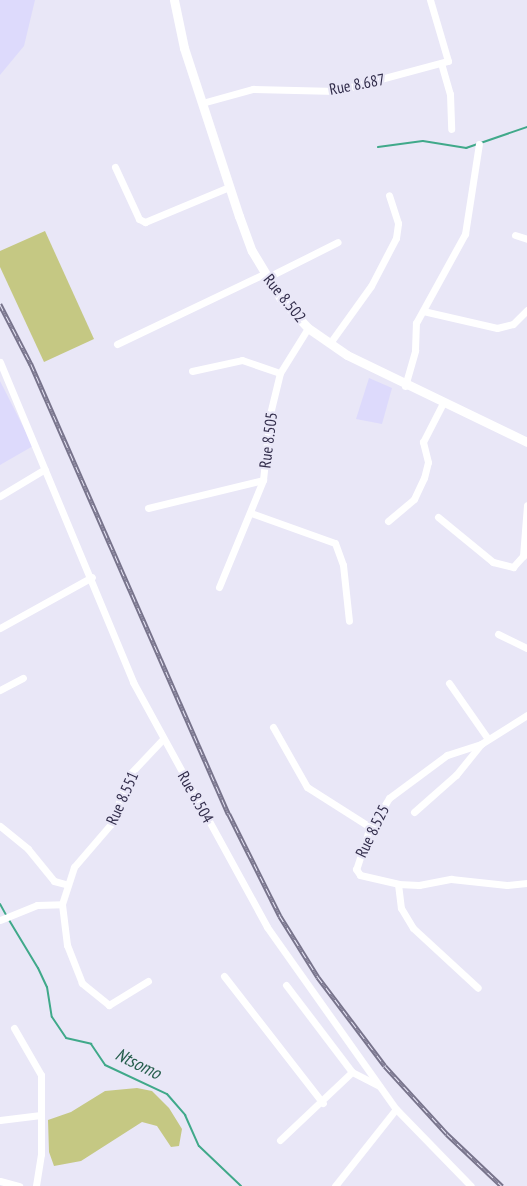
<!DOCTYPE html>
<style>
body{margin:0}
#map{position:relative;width:527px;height:1186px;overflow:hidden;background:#e9e7f7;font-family:"PT Sans Narrow",sans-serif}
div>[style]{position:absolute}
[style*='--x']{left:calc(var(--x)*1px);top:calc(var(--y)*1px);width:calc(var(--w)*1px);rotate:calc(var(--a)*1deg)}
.built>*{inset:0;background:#dddafc}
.green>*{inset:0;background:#c5c883}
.stream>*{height:2px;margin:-1px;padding:0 1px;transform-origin:1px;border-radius:1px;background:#40a98a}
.street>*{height:7px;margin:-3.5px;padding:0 3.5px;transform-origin:3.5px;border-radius:3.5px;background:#fff}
.secondary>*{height:9px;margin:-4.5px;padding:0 4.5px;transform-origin:4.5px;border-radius:4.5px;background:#fff}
.rail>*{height:4.5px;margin-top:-2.25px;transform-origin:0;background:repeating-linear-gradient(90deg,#e9e7f7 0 7px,#78748c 0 14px);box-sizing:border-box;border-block:2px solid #78748c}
span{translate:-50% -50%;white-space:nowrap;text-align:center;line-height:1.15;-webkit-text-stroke:4.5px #e9e7f7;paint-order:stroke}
.street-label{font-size:16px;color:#322d4b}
.water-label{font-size:18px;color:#265e4d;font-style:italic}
</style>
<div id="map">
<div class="built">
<i style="clip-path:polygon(0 0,35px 0,24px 46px,0 75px)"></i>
<i style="clip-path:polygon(369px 378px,392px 388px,382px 424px,356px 419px)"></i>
<i style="clip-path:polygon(0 381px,33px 446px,0 465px)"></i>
</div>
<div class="green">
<i style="clip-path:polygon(45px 231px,94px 339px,44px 362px,0 267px,0 251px)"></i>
<i style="clip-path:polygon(137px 1088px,152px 1091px,169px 1108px,182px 1129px,179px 1146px,171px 1147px,157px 1126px,142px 1122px,81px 1161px,54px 1166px,49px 1152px,48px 1120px,71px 1112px,105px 1091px)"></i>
</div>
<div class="stream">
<i style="--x:378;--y:147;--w:45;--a:-7.6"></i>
<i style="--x:423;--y:141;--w:44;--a:9.2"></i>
<i style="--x:466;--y:148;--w:65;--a:-19"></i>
<i style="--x:0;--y:904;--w:13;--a:61"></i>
<i style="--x:9;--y:920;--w:56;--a:58.9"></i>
<i style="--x:38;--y:968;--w:21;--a:65"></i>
<i style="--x:47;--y:987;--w:30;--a:81"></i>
<i style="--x:52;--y:1017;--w:25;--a:56"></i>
<i style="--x:66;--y:1038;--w:26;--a:13"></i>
<i style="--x:91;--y:1044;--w:25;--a:56"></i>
<i style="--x:105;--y:1065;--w:68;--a:25.1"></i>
<i style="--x:167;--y:1094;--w:28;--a:49"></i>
<i style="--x:185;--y:1115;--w:34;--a:66"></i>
<i style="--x:199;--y:1146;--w:58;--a:43.6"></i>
</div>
<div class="street">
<i style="--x:441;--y:63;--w:32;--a:74"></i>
<i style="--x:450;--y:94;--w:35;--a:88"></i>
<i style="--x:202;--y:103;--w:53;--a:-15.4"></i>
<i style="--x:253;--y:89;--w:83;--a:1.4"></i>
<i style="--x:336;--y:91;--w:116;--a:-15"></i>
<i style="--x:448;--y:61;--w:64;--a:-106.4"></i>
<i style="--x:115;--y:167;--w:57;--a:65.2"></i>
<i style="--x:139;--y:219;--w:7;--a:27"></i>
<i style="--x:145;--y:222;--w:91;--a:-22.6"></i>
<i style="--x:515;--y:235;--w:13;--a:18"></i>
<i style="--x:266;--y:278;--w:80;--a:-26.6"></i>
<i style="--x:423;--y:311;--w:76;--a:12.9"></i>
<i style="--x:497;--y:328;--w:16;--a:-14"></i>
<i style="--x:513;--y:324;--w:20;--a:-45"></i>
<i style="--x:330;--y:343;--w:70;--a:-54.3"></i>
<i style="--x:371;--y:286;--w:54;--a:-62.5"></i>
<i style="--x:396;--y:238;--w:15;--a:-82"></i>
<i style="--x:398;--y:223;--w:29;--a:-108"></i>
<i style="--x:117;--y:344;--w:163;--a:-25.5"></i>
<i style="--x:0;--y:362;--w:347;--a:67.4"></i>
<i style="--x:133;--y:682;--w:279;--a:61.3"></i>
<i style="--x:267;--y:927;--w:223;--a:54.7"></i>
<i style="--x:396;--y:1109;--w:107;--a:45.8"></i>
<i style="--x:192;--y:371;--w:51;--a:-12.4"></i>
<i style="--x:242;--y:360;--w:40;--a:18.9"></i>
<i style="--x:405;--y:386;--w:37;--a:-74"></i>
<i style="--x:415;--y:350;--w:27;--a:-88"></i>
<i style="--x:416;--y:323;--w:102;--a:-61.2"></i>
<i style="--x:465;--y:234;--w:91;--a:-81.2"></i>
<i style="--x:0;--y:496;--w:52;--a:-31"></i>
<i style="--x:148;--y:508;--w:118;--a:-13.7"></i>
<i style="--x:263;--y:480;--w:66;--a:-83.9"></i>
<i style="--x:270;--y:414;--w:42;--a:-76.3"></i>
<i style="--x:280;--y:373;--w:53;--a:-58.1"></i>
<i style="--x:251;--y:513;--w:89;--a:19.7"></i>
<i style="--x:335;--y:543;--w:23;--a:70"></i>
<i style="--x:343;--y:565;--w:56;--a:83.9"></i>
<i style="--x:438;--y:517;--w:71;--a:39.3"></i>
<i style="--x:493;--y:562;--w:21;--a:14"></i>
<i style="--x:513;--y:567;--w:15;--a:-48"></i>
<i style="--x:523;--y:556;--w:51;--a:-85.5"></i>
<i style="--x:388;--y:521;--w:34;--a:-40"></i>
<i style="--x:414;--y:499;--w:23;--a:-65"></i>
<i style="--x:424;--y:478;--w:16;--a:-76"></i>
<i style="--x:428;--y:462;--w:21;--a:-104"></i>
<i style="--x:423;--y:442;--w:44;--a:-62.9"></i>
<i style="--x:219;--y:587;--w:116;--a:-67.6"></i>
<i style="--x:0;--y:628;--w:105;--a:-29"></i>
<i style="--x:498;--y:634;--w:32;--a:26"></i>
<i style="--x:449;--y:683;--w:68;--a:55.1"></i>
<i style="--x:0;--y:690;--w:26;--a:-28"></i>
<i style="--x:273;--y:727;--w:69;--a:60.5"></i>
<i style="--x:307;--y:787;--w:75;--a:32.4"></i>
<i style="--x:481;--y:744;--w:36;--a:162"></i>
<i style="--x:447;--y:755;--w:72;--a:143.4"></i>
<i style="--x:389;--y:798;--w:41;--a:121"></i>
<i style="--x:368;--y:833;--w:38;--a:108"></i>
<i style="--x:356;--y:869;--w:7;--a:56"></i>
<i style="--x:360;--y:875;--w:39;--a:13"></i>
<i style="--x:398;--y:884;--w:21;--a:3"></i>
<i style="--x:419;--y:885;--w:33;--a:-11"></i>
<i style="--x:451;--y:879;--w:56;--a:6.1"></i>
<i style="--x:507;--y:885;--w:20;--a:-6"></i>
<i style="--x:414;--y:812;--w:56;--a:-41.4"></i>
<i style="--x:456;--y:775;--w:40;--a:-51"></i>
<i style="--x:481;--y:744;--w:54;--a:-32.2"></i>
<i style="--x:0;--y:826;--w:36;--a:39"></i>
<i style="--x:28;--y:849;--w:41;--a:50.9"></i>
<i style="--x:54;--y:881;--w:11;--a:15"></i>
<i style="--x:398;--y:884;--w:24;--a:83"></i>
<i style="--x:401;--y:908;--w:23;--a:59"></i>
<i style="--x:413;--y:928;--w:88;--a:42.7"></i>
<i style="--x:0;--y:920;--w:40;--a:-22"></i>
<i style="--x:37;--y:905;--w:25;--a:-2"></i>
<i style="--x:224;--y:976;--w:161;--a:52.1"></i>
<i style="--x:148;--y:981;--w:46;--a:148.4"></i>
<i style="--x:109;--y:1005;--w:35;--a:-141"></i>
<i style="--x:82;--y:983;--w:41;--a:-111.5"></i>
<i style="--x:67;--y:945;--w:41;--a:-97"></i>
<i style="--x:62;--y:904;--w:39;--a:-72"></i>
<i style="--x:74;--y:867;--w:57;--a:-49.3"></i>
<i style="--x:111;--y:824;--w:52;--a:-69.8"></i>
<i style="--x:129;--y:775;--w:48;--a:-46.7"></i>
<i style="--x:286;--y:985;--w:109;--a:52.8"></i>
<i style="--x:352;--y:1072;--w:30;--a:27"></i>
<i style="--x:14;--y:1028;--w:54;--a:60.1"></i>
<i style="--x:41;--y:1075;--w:79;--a:90"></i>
<i style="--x:41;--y:1154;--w:32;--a:99"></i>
<i style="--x:0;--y:1120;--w:39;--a:-7"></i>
<i style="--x:280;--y:1140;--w:99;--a:-43.4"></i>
<i style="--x:0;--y:1181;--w:20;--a:15"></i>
<i style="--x:335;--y:1186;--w:98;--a:-51.6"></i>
</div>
<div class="secondary">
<i style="--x:174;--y:0;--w:49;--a:78.2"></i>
<i style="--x:184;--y:48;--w:177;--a:71.9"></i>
<i style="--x:239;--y:216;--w:37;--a:70"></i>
<i style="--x:252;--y:251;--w:56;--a:58.9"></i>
<i style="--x:281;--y:299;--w:40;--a:47"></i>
<i style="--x:308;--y:328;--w:47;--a:34.7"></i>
<i style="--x:347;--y:355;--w:200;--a:25.8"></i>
</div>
<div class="rail">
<i style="--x:0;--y:304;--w:68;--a:62.7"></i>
<i style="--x:31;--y:364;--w:492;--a:66.3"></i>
<i style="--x:229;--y:814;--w:114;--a:63.4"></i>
<i style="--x:280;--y:916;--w:72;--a:58.1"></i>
<i style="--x:318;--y:977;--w:111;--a:53"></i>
<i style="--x:385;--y:1066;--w:92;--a:47.6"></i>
<i style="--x:447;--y:1134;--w:76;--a:43.4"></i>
</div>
<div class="street-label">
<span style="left:357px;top:84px;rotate:-11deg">Rue 8.687</span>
<span style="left:285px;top:298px;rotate:51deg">Rue 8.502</span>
<span style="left:268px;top:440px;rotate:-83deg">Rue 8.505</span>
<span style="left:196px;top:797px;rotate:61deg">Rue 8.504</span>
<span style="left:122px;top:798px;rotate:-66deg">Rue 8.551</span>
<span style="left:372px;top:831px;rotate:-64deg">Rue 8.525</span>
</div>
<div class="water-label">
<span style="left:138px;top:1064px;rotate:26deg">Ntsomo</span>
</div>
</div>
